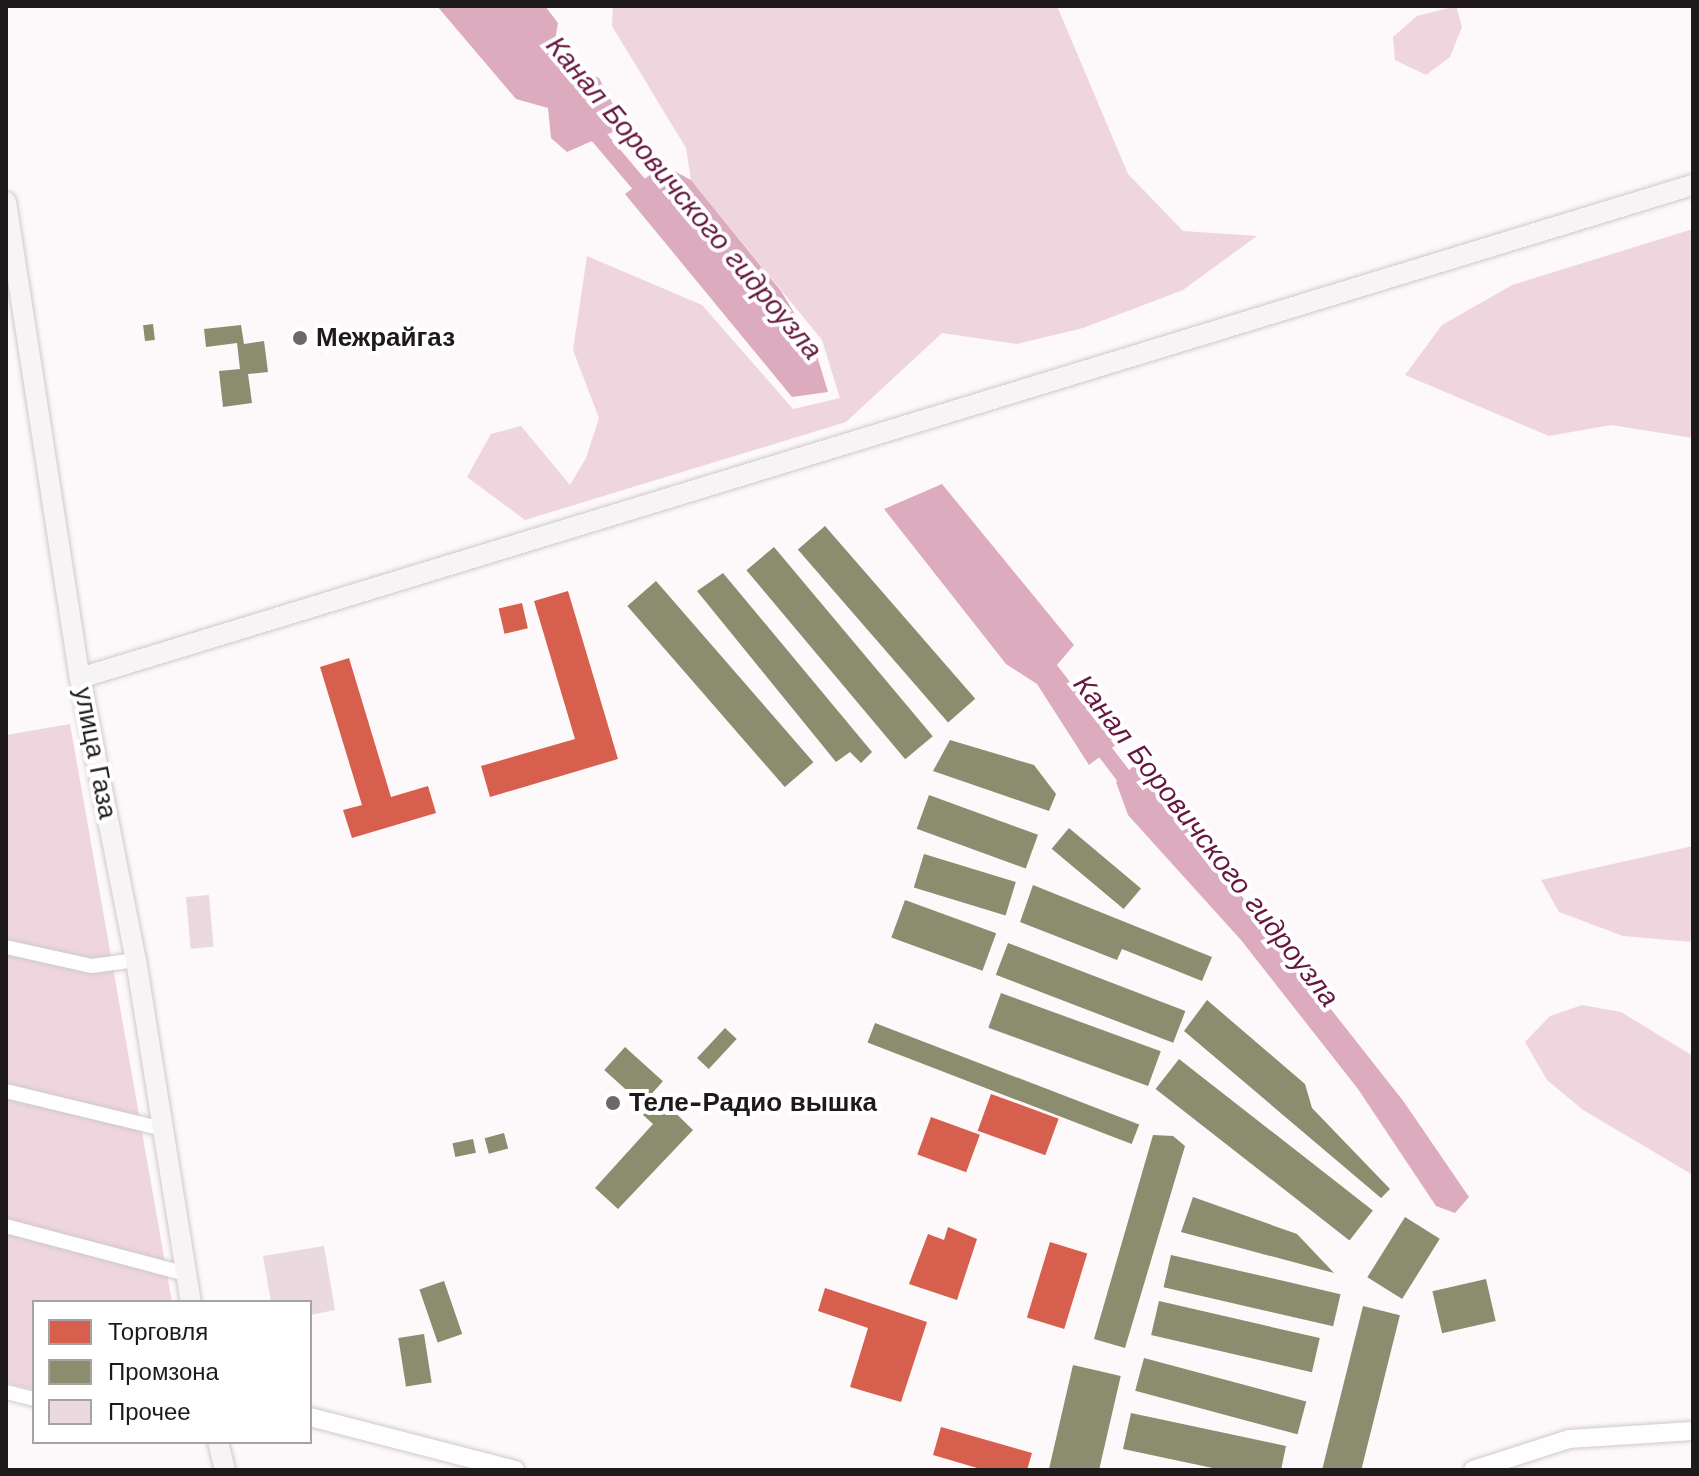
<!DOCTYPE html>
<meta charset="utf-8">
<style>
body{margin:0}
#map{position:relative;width:1699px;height:1476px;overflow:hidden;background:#fdf8fa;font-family:"Work Sans",sans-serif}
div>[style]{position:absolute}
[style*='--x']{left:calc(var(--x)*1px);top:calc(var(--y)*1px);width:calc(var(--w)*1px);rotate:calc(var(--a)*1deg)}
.green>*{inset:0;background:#efd5de}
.water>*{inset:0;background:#ddabbe}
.shops>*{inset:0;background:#d6604d;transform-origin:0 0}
.industry>*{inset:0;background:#8c8c6e;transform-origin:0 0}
.round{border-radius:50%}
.canal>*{height:16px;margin:-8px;padding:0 8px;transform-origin:8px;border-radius:8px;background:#ddabbe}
.building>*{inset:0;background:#eadae0;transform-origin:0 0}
.roads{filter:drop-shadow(0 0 2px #cec9cb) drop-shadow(0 0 2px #cec9cb)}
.minor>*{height:14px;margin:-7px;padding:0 7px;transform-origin:7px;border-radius:7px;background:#fffefe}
.tertiary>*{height:18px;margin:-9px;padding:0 9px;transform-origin:9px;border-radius:9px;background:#fffefe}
.secondary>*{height:20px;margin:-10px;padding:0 10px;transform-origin:10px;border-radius:10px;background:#f7f4f5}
.dots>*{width:22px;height:22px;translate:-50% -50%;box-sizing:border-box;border:4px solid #fff;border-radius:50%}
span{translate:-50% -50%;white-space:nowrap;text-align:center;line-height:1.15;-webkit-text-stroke:8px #fff;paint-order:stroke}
.poi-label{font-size:26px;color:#1e1a1c;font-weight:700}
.left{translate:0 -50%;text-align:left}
.street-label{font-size:26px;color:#1e1a1c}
.water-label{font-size:28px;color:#67163f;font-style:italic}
.frame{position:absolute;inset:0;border:8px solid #1e1a1c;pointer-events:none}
.legend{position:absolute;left:32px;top:1300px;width:280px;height:144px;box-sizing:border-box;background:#fff;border:2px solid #a5a3a4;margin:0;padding:10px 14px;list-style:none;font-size:24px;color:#1e1a1c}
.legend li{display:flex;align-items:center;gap:16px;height:40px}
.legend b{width:40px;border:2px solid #a5a3a4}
</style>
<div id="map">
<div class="green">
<i style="clip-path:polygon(613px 6px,1057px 6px,1128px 174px,1183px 231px,1257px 236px,1183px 290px,1083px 328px,1017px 344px,942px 333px,846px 422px,525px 520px,467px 477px,491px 434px,521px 426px,570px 485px,586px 458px,599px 418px,573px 350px,587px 256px,702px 305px,793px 409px,840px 398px,822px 340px,691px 180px,686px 148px,612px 26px)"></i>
<i style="clip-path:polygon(1456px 6px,1462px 27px,1450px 57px,1426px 75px,1395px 60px,1393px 37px,1417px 16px)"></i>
<i style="clip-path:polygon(1693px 229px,1693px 438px,1611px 425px,1549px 436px,1405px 375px,1442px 325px,1512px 285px)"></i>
<i style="clip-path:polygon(70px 724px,172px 1302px,34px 1302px,34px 1390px,6px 1383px,6px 735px)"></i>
<i style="clip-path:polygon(1693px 846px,1693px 942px,1623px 936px,1559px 912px,1541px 880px)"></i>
<i style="clip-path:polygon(1582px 1005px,1621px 1012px,1693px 1056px,1693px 1175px,1583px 1110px,1547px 1080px,1525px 1042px,1550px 1016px)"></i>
</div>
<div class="water">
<i style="clip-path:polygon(437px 6px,545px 6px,558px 23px,552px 58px,599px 78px,616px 110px,615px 131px,567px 152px,551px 138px,548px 108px,516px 99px)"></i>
<i style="clip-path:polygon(663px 165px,691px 180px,781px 291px,814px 346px,828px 392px,792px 397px,625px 194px)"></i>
<i style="clip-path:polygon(942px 484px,1074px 645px,1057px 665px,1117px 744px,1089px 765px,1037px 684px,1006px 664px,884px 509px)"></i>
<i style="clip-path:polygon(1137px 763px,1404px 1102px,1469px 1197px,1455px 1213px,1436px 1206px,1358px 1089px,1241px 940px,1128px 815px,1116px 782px)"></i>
</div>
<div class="shops">
<i style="clip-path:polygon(568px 591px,618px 759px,490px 797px,481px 766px,575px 739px,534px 601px)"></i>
<i style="left:522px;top:603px;width:26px;height:24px;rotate:77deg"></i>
<i style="clip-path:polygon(349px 658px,391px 797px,428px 786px,436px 813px,352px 838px,343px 810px,362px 805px,320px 667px)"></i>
<i style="left:991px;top:1094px;width:72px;height:39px;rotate:20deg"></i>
<i style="left:931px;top:1117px;width:52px;height:40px;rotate:20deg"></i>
<i style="clip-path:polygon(948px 1227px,977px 1239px,957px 1300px,909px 1284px,928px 1234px,944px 1240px)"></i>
<i style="left:1050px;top:1242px;width:39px;height:79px;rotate:17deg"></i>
<i style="clip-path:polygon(825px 1288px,927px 1322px,901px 1402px,850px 1387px,868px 1328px,818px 1311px)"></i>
<i style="clip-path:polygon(941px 1427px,1032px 1453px,1027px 1470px,984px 1470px,933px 1455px)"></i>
</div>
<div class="industry">
<i style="left:153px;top:324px;width:16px;height:10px;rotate:83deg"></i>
<i style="clip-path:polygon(241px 325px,244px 344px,264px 341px,268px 372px,248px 374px,252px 403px,223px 407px,219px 371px,240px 369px,237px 343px,206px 347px,204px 329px)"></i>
<i style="left:825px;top:526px;width:229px;height:36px;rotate:49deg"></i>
<i style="left:774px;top:547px;width:247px;height:36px;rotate:50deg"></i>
<i style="clip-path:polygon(723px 573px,872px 752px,861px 763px,850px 752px,836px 762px,697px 591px)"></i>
<i style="left:656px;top:581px;width:240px;height:38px;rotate:49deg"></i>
<i style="clip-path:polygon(950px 740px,1034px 765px,1056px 794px,1049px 811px,933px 771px)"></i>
<i style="left:929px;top:795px;width:116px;height:36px;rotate:20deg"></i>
<i style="left:1069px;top:828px;width:94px;height:27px;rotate:40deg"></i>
<i style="left:924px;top:854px;width:96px;height:35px;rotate:17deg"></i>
<i style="clip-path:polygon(1033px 885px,1212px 957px,1202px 981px,1122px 949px,1117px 960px,1020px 922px)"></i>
<i style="left:905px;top:900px;width:97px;height:40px;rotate:20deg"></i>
<i style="left:1008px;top:943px;width:190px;height:34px;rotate:21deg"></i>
<i style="left:1001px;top:993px;width:170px;height:37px;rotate:20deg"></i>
<i style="clip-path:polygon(1207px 1000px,1305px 1084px,1312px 1108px,1390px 1189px,1381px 1198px,1184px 1031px)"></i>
<i style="left:875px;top:1023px;width:283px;height:21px;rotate:21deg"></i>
<i style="left:725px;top:1028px;width:16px;height:41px;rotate:43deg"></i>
<i style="left:625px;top:1047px;width:51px;height:31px;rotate:42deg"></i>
<i style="left:1179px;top:1059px;width:246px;height:38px;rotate:38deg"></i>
<i class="round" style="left:606px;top:1096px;width:14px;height:14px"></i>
<i style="clip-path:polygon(660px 1098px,693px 1130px,618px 1209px,595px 1188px,653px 1124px,643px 1115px)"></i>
<i style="left:504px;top:1133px;width:16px;height:20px;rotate:75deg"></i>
<i style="clip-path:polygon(1153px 1135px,1173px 1136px,1185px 1146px,1125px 1348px,1094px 1339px)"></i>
<i style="left:473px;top:1139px;width:14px;height:21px;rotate:78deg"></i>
<i style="clip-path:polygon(1193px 1197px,1297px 1234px,1334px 1273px,1181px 1232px)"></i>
<i style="left:1405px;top:1217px;width:41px;height:71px;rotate:32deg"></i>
<i style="left:1171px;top:1255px;width:174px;height:33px;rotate:13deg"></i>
<i style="left:1486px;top:1279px;width:43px;height:55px;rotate:77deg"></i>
<i style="left:444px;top:1281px;width:56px;height:26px;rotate:71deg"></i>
<i style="left:1159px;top:1301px;width:165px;height:35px;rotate:13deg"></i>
<i style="left:1363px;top:1306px;width:38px;height:168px;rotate:14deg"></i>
<i style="left:424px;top:1334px;width:49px;height:26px;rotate:81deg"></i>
<i style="left:1144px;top:1358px;width:168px;height:34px;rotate:15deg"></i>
<i style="left:1073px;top:1365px;width:49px;height:108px;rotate:13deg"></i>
<i style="clip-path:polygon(1131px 1413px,1286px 1446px,1281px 1470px,1222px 1470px,1123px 1449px)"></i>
</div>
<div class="canal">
<i style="--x:588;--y:124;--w:101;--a:49.8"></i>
<i style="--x:1093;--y:736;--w:69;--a:52.6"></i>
</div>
<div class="building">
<i style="left:209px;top:895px;width:52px;height:23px;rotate:85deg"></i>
<i style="clip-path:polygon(324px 1246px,335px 1310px,310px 1315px,310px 1302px,271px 1302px,263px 1256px)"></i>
</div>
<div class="roads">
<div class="minor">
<i style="--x:6;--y:947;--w:88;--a:12.5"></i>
<i style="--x:92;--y:966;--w:44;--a:-7.8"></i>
<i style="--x:6;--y:1091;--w:162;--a:13.6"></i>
<i style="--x:6;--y:1226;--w:186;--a:14.9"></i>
<i style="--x:6;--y:1392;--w:29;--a:14"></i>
</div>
<div class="tertiary">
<i style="--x:310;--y:1417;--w:212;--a:14.5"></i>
<i style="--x:1473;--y:1470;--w:101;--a:-17.9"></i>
<i style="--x:1569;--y:1439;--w:124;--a:-3.7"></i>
</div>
<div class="secondary">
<i style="--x:6;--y:202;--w:482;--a:81.2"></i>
<i style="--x:80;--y:678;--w:288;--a:78.8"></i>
<i style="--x:136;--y:960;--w:346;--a:80.9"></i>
<i style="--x:80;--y:678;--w:1687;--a:-17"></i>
<i style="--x:218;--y:1442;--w:29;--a:76"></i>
</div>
</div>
<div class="dots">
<i style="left:300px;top:338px;background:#6c686a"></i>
<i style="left:613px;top:1103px;background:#6c686a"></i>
</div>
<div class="poi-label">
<span class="left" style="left:316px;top:338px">Межрайгаз</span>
<span class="left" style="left:629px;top:1103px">Теле-Радио вышка</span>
</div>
<div class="street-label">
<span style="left:95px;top:753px;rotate:79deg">улица Газа</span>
</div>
<div class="water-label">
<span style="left:684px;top:198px;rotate:50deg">Канал Боровичского гидроузла</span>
<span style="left:1206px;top:841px;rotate:52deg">Канал Боровичского гидроузла</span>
</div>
<div class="frame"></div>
<ul class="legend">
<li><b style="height:22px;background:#d6604d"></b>Торговля</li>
<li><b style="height:22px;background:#8c8c6e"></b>Промзона</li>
<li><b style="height:22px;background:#eadae0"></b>Прочее</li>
</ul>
</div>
